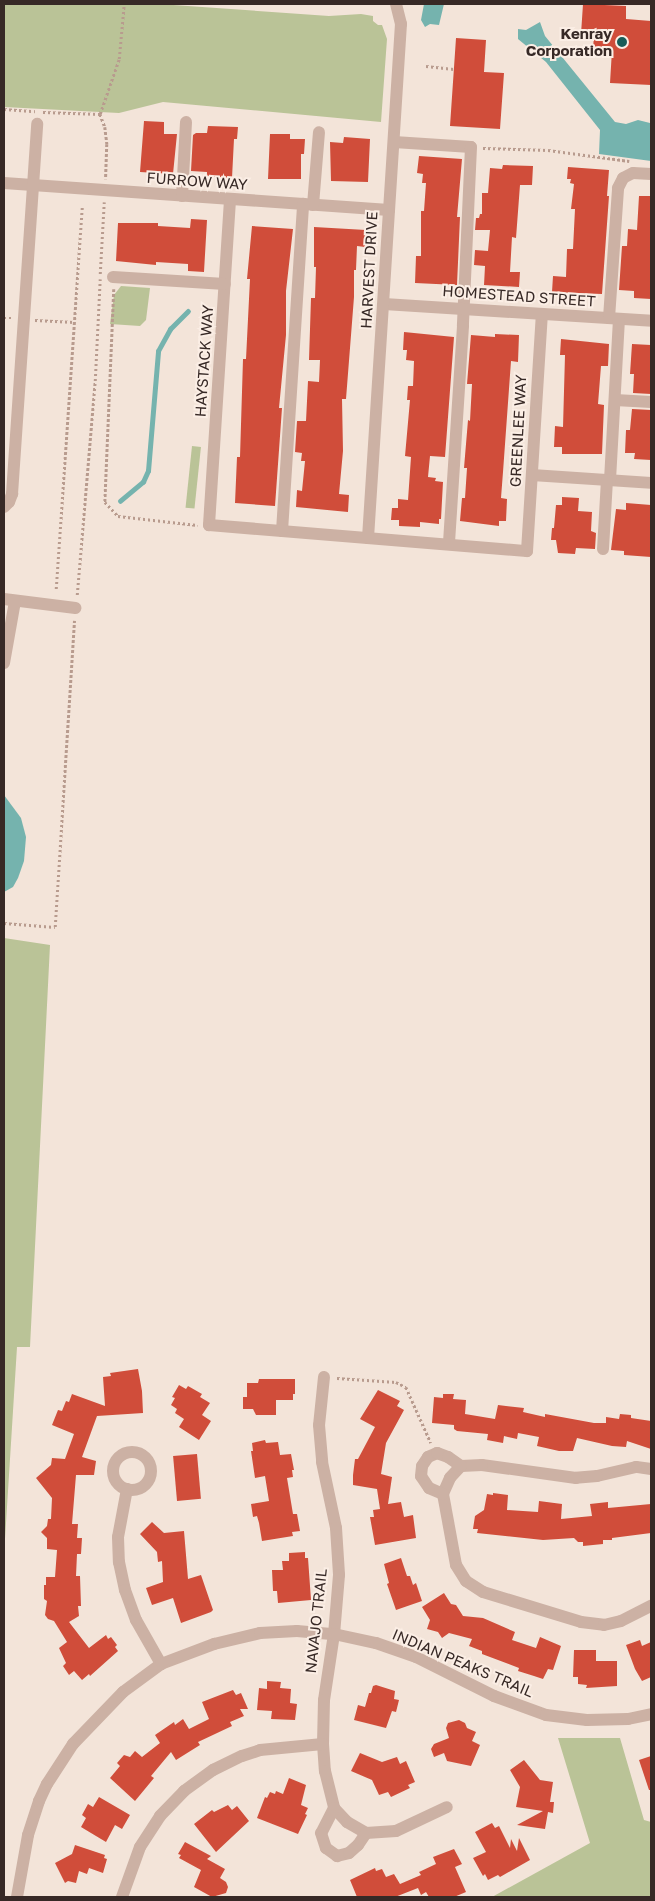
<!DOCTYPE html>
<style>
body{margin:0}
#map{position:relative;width:655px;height:1901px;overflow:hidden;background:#f3e4d9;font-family:"Golos Text",sans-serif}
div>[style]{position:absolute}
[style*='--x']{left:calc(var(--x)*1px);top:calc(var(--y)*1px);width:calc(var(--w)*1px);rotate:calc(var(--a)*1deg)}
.green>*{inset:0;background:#bac397;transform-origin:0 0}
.water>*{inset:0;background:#75b3ae}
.stream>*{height:4.5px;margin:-2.25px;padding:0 2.25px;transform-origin:2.25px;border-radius:2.25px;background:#75b3ae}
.building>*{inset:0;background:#d04d3a;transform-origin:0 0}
.path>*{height:2.5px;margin-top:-1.25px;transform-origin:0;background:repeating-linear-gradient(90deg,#b89b8e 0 2.5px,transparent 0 5px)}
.minor>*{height:12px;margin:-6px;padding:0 6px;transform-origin:6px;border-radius:6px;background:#ccb1a4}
.minor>.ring{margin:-6px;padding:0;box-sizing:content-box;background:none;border:12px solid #ccb1a4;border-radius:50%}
.dots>*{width:14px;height:14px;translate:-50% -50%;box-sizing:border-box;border:2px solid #fbeee5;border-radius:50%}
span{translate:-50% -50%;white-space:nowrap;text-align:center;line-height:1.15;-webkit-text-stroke:4px #fbeee5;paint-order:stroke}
.poi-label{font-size:15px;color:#372926;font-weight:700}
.right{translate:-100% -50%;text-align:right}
.street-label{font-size:15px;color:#372926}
.frame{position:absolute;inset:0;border:5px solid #372926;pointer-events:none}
</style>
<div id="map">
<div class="green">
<i style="clip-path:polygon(4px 4px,159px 4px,329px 16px,361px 14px,373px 16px,373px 21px,378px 25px,382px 25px,387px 39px,381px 122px,163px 102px,119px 113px,4px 107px)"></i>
<i style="clip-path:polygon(121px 286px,150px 288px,146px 320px,140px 326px,110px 324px,114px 295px)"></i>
<i style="left:192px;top:446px;width:9px;height:62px;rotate:6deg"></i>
<i style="clip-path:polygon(4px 938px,50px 945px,30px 1347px,17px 1347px,4px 1555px)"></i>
<i style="clip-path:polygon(558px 1738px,620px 1738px,644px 1820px,651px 1822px,651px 1897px,492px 1897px,590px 1843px)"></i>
</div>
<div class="water">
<i style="clip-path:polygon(424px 4px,444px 4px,439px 25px,430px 24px,425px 27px,421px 20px)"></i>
<i style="clip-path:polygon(540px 22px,545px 36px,615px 122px,626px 124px,638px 120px,650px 123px,651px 161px,599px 154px,600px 130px,546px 62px,518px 39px,518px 29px,526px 30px)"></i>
<i style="clip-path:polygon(4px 795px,21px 818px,26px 837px,24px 861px,18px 878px,13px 887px,4px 892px)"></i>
</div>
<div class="stream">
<i style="--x:120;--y:501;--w:30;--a:-40"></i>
<i style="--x:143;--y:482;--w:12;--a:-66"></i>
<i style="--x:148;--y:471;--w:120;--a:-85.2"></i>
<i style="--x:158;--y:351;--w:25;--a:-61"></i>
<i style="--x:170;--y:329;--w:25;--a:-45"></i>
</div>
<div class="building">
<i style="clip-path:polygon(583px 4px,626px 6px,626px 19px,651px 21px,651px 85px,610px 83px,612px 50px,593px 49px,594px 35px,581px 34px)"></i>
<i style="clip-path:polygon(456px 38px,486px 40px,484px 72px,504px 73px,500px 129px,450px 126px)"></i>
<i style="clip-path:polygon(144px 121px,164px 122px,164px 134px,177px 134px,173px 174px,140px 172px)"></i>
<i style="clip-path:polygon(208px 126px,238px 127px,237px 139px,234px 139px,232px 178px,207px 176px,207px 172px,191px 171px,193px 135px,196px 133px,207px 133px)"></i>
<i style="clip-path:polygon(270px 134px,290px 134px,290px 139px,305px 139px,304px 154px,301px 154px,301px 179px,268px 179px)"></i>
<i style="clip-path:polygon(344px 137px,370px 139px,368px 182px,331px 181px,330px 142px,343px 143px)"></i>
<i style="clip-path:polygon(419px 156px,462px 159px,457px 217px,460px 217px,457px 285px,415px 283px,416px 256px,421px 256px,421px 211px,424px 211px,426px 183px,422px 183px,423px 174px,417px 173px)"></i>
<i style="clip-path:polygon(503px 165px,533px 166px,532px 185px,520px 185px,516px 238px,512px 237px,510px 272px,520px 272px,519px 287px,484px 285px,485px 266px,474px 265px,475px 250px,488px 251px,490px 230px,475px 230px,476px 218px,479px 218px,480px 214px,482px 214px,482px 193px,488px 193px,490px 168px,502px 169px)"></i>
<i style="clip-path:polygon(568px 167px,609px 170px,607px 196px,609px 196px,602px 294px,552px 292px,553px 276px,566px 277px,567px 249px,573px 249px,575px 209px,571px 209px,574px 184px,570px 183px,571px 179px,567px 179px)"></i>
<i style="clip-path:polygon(639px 196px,651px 196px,651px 299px,634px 298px,634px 291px,619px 290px,622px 246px,627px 246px,628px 229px,637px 230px)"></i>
<i style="clip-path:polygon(191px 219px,207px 220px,204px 272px,188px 271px,188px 264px,156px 262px,156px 265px,116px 261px,118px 223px,158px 223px,158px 226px,190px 228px)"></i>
<i style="clip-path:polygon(252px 226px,293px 229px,286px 291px,286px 335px,279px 408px,282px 408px,275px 506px,235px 503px,237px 457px,240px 457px,243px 359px,246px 359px,250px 279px,247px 279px)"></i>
<i style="clip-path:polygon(314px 227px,366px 230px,365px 247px,357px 246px,356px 270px,354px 270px,354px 297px,346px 399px,342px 399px,343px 451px,339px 494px,349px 495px,348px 512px,296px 507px,297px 490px,302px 491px,305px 461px,301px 461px,302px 453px,295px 452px,297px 421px,306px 421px,308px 381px,319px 382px,320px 360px,309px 360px,311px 298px,315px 298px,316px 267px,314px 267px)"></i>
<i style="clip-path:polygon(404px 332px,454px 337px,445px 457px,430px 456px,428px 477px,436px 478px,435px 481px,443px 482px,441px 519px,439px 519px,439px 524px,420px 522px,420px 527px,399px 526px,399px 520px,391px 520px,392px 508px,398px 508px,398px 499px,408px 500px,411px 457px,405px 456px,410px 400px,407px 400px,408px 386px,413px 386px,414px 361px,406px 360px,407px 350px,403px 350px)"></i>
<i style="clip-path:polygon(495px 334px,519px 335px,518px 362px,511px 361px,503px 472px,501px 498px,507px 499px,506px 521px,499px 521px,499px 526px,460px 521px,462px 498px,465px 498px,467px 468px,464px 468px,468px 420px,470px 421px,472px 384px,467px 384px,471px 335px,495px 337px)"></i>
<i style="clip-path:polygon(561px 339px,609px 344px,608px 366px,601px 366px,598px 404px,604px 405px,602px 454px,562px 454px,562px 447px,554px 447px,555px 426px,563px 427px,565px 355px,560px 355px)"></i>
<i style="clip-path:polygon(632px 344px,651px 345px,651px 394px,633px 393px,634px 374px,630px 374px)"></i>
<i style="clip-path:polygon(632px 409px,651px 410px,651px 460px,634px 459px,635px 453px,625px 453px,626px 430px,630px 430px)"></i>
<i style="clip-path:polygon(562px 497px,579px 498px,578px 511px,592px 512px,591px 531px,596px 533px,595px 549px,576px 548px,575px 554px,558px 553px,556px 540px,551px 540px,552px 528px,554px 528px,556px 505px,562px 505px)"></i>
<i style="clip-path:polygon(626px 503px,651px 505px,651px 557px,624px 555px,624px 551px,611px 550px,616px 509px,626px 510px)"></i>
<i style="clip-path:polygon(138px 1369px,142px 1391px,143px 1413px,97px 1416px,82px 1457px,96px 1461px,94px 1475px,76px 1475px,72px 1524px,78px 1524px,77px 1538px,82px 1538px,81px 1554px,77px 1554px,76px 1576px,80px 1576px,81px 1606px,78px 1606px,79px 1616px,69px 1622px,89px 1648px,106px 1635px,108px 1639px,111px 1637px,117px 1645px,115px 1647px,118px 1651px,90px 1676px,89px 1674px,82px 1680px,74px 1671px,69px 1675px,63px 1666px,66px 1663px,59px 1648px,67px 1642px,54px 1621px,48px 1619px,45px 1615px,47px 1601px,44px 1599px,44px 1585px,46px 1585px,46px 1577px,55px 1577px,57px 1550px,47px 1549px,47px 1538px,41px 1532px,47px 1526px,48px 1519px,51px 1519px,52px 1498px,36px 1478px,51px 1465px,52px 1458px,65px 1459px,74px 1434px,52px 1425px,58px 1410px,62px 1411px,66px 1401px,69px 1402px,72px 1394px,105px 1406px,103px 1377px,111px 1376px,110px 1373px)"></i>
<i style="clip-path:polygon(259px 1379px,295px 1379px,295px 1394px,293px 1394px,293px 1400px,276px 1400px,276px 1415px,256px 1415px,253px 1409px,243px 1409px,243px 1397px,247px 1397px,247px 1383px,258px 1383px)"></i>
<i style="clip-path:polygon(179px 1385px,186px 1389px,188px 1386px,202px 1394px,200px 1397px,210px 1403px,202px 1415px,211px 1421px,199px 1440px,179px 1427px,184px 1419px,175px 1413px,177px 1409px,171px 1405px,175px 1398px,172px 1397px)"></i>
<i style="clip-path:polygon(378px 1390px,400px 1401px,397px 1406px,404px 1410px,386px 1443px,381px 1474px,392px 1477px,388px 1504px,401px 1502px,404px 1517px,413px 1515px,416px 1538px,375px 1545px,370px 1517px,374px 1517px,373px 1510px,380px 1509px,377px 1489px,353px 1485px,353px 1475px,355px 1459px,358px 1459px,375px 1427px,360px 1419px)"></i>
<i style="clip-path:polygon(443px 1394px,454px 1394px,453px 1399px,466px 1400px,465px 1414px,495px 1419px,498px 1405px,524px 1408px,523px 1412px,545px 1417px,545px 1414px,594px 1423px,606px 1423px,606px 1417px,619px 1419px,620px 1414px,631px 1415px,631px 1418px,651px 1421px,651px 1449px,627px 1441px,626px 1447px,612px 1446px,577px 1438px,573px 1451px,559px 1451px,537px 1446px,539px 1437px,518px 1433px,517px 1439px,504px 1436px,503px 1443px,487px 1440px,488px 1434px,457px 1431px,454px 1429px,454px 1425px,432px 1423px,434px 1397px,443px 1398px)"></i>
<i style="clip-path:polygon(265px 1440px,266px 1443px,278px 1442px,280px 1455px,291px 1454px,294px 1470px,292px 1470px,293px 1477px,287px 1478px,293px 1514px,297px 1514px,300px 1531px,292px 1532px,293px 1536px,262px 1541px,259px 1523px,257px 1516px,253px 1517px,251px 1504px,269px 1501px,265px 1476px,255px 1478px,251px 1451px,253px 1451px,252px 1443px)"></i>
<i style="left:197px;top:1454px;width:45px;height:24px;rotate:85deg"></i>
<i style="clip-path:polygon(493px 1493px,508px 1495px,507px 1510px,538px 1512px,539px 1501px,562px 1504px,561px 1519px,592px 1516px,590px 1504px,608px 1502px,608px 1508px,651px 1504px,651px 1533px,612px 1538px,612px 1540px,603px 1540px,603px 1544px,583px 1546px,583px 1542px,578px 1542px,574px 1538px,543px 1540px,477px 1533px,478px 1529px,473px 1529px,475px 1516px,484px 1510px,487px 1494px,493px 1495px)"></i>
<i style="clip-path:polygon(152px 1522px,164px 1533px,184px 1531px,188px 1579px,201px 1575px,213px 1610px,211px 1612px,181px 1623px,173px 1598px,152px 1605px,146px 1588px,163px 1582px,162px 1561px,158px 1562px,157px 1552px,140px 1534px)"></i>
<i style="clip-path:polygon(305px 1552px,305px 1558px,308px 1558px,311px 1600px,278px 1603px,277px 1591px,273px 1591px,272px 1570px,283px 1570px,282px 1561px,289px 1561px,289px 1553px)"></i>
<i style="clip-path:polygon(401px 1558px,407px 1576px,410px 1576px,413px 1585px,416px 1583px,422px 1601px,396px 1610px,387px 1584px,389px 1583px,384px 1564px)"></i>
<i style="clip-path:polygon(444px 1593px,451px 1604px,456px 1605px,463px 1616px,483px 1618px,515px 1632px,512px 1640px,536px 1648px,540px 1637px,561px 1646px,553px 1670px,548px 1669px,543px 1679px,534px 1676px,518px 1671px,519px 1668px,482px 1654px,482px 1651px,469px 1646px,472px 1639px,449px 1633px,442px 1638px,438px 1632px,427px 1629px,430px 1620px,422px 1607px)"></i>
<i style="clip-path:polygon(640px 1640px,642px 1646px,651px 1642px,651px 1677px,642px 1681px,635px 1669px,626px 1645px)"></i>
<i style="clip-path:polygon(574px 1650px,596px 1650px,596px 1661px,617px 1661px,617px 1686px,586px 1688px,587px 1685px,578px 1684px,578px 1677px,573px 1677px)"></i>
<i style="clip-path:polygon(267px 1681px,281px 1682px,280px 1688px,291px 1689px,290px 1703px,297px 1704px,295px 1720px,271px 1719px,272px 1711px,257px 1710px,259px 1688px,267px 1689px)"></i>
<i style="clip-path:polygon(376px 1685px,395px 1691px,394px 1699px,399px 1700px,396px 1712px,392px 1711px,386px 1728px,354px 1720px,358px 1705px,365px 1707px,369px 1693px,371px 1693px,373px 1686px)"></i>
<i style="clip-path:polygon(233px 1690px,236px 1695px,241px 1693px,248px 1709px,240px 1709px,244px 1716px,230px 1722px,232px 1726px,198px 1742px,200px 1745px,176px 1760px,171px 1752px,151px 1776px,154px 1778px,135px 1801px,110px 1778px,120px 1766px,117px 1763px,124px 1755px,130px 1757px,135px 1751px,142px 1757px,160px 1743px,155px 1735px,174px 1722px,175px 1725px,183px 1719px,189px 1729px,209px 1719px,202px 1702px)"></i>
<i style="clip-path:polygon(459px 1720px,465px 1723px,467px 1728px,476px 1732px,472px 1741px,480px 1745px,471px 1766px,447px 1761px,444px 1753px,434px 1757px,431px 1749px,434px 1744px,449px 1738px,446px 1728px,448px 1723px)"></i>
<i style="clip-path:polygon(360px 1753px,382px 1762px,397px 1757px,400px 1764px,406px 1761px,415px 1782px,408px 1785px,410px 1788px,391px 1797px,388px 1792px,379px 1795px,372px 1780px,351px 1771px)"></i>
<i style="clip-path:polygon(651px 1756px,651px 1790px,649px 1790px,639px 1760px)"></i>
<i style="clip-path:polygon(524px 1760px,540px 1780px,553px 1782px,550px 1802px,554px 1802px,553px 1813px,548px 1812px,545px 1829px,517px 1825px,543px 1811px,516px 1807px,520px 1787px,510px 1770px)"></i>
<i style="clip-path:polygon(289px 1778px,306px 1785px,301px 1805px,308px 1808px,305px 1814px,307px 1815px,298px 1834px,257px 1818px,265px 1797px,267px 1798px,270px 1792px,275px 1794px,276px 1791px,283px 1794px)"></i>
<i style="clip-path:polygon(99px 1797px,130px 1815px,122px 1829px,115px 1825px,106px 1842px,81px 1827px,86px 1818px,82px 1815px,88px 1804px,93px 1807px)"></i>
<i style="clip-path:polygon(228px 1805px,232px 1810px,237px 1806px,249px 1821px,216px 1852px,194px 1824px,212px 1810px,214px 1812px)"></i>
<i style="clip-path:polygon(492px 1823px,495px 1828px,499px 1826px,510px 1848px,511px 1839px,517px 1851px,519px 1838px,530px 1860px,500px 1877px,498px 1875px,488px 1880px,485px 1874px,483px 1876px,473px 1858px,486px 1852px,475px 1832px)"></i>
<i style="clip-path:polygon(185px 1842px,211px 1856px,207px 1859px,225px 1869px,220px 1878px,226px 1882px,228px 1887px,226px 1893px,212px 1897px,194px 1887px,201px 1870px,179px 1858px,181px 1855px,178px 1854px)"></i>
<i style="clip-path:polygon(75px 1845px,105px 1855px,104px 1858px,107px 1859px,103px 1873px,89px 1868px,87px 1874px,79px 1871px,76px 1883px,68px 1881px,65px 1883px,55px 1863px,72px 1854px)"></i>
<i style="clip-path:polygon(454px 1849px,462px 1864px,455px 1867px,466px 1892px,454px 1897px,429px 1897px,426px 1892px,421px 1895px,418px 1888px,395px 1897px,357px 1897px,350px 1880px,375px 1868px,376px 1871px,382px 1869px,386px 1877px,394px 1874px,400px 1884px,421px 1875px,419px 1872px,436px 1864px,433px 1857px)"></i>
</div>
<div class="path">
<i style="--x:426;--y:66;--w:28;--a:6"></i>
<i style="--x:4;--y:109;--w:31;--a:4"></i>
<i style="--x:43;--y:112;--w:57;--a:2"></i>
<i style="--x:100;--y:114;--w:58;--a:-70.9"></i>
<i style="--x:119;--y:59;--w:55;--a:-84.8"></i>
<i style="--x:100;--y:114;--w:14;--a:69"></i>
<i style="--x:105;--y:127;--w:17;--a:83"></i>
<i style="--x:107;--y:144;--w:35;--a:92"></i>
<i style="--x:483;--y:148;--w:65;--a:1.8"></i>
<i style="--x:548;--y:150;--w:82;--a:7.7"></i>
<i style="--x:100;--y:274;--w:72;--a:-86.8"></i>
<i style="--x:114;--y:289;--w:213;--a:92.4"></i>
<i style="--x:105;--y:502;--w:19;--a:47"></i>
<i style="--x:118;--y:516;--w:80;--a:6.5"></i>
<i style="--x:4;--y:318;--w:8;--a:0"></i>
<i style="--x:35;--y:320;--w:39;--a:3"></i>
<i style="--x:56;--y:589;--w:383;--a:-86.1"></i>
<i style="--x:77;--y:595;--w:215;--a:-85.2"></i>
<i style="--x:95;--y:381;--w:102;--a:-87.2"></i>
<i style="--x:4;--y:923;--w:51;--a:4.5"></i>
<i style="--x:55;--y:927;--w:307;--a:-86.4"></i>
<i style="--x:337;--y:1378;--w:59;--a:3.9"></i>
<i style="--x:396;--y:1382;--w:11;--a:27"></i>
<i style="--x:406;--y:1387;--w:61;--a:65.9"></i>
</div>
<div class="minor">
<i style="--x:394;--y:142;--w:77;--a:3.7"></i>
<i style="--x:471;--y:147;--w:179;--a:92.6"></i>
<i style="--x:463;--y:326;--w:218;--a:93.7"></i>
<i style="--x:4;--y:183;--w:386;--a:4"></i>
<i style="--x:182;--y:196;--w:74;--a:-86.9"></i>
<i style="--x:230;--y:200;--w:326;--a:93.7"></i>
<i style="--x:209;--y:525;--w:319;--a:4.7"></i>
<i style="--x:527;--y:551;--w:237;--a:-86.4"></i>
<i style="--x:313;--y:205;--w:73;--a:-85.3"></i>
<i style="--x:113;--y:277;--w:112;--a:3.6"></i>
<i style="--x:384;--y:304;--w:268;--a:3.6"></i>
<i style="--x:609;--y:318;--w:130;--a:-86"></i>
<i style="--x:618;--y:188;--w:11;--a:-63"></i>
<i style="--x:623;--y:178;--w:11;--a:-27"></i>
<i style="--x:633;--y:173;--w:18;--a:3"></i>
<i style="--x:615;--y:400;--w:36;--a:3"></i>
<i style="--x:532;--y:475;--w:119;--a:3.8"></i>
<i style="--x:610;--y:480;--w:161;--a:-86.8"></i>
<i style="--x:4;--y:507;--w:7;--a:-45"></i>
<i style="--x:9;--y:502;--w:9;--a:-69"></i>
<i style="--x:12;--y:494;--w:371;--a:-86.1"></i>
<i style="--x:282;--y:531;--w:328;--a:-86.3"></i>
<i style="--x:368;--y:538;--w:515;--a:-86.33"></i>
<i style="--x:401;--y:24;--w:21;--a:-104"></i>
<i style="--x:603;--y:549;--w:69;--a:-86.7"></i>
<i style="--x:4;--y:599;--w:72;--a:7.2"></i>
<i style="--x:4;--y:663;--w:63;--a:-79.9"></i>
<i style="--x:324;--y:1377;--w:48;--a:95.9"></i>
<i style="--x:319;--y:1425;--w:37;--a:85"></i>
<i style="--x:322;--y:1462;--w:67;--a:78"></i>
<i style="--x:336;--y:1528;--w:47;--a:86.3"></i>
<i style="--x:339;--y:1575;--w:59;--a:94.8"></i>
<i style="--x:334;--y:1634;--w:67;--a:98.6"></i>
<i style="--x:324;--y:1700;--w:44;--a:91.3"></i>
<i style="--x:323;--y:1744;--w:27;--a:86"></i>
<i style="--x:325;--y:1771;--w:38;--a:76"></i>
<i style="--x:334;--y:1808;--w:19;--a:47"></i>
<i style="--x:347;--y:1822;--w:22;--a:30"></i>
<i style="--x:366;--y:1833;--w:30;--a:-4"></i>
<i style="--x:396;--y:1831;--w:56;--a:-25.2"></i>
<i class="ring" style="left:113px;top:1452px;width:26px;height:26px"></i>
<i style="--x:651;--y:1469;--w:15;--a:-172"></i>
<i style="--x:636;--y:1467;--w:40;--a:167"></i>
<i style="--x:597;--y:1476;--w:21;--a:175"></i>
<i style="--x:576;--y:1478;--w:95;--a:-172.1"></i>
<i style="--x:482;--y:1465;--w:21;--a:177"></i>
<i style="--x:461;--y:1466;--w:16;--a:133"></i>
<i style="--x:450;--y:1478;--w:17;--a:114"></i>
<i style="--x:443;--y:1494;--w:72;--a:79.6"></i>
<i style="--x:456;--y:1565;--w:19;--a:58"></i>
<i style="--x:466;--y:1581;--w:20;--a:33"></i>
<i style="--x:483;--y:1592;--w:102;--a:17"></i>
<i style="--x:581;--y:1622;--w:23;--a:7"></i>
<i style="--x:604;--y:1625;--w:17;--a:-13"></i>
<i style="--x:621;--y:1621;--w:34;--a:-27"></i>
<i style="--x:127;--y:1489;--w:49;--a:100.6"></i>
<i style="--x:118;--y:1537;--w:25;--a:88"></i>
<i style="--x:119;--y:1562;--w:29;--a:78"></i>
<i style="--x:125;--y:1590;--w:32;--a:70"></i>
<i style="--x:136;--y:1620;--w:51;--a:60.4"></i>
<i style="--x:443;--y:1494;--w:15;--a:-157"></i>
<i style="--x:429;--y:1488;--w:14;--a:-124"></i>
<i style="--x:421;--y:1476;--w:10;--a:-84"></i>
<i style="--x:422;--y:1466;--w:11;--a:-56"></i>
<i style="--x:428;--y:1457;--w:10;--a:-24"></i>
<i style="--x:437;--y:1453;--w:12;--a:20"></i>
<i style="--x:448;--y:1457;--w:16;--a:35"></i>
<i style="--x:334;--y:1808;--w:28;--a:117"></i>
<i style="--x:321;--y:1833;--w:16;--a:72"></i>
<i style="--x:326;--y:1848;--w:14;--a:36"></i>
<i style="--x:337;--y:1856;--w:12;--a:-14"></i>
<i style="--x:349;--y:1853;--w:12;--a:-42"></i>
<i style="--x:358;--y:1845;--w:14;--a:-56"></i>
<i style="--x:17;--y:1897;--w:63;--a:-79.9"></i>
<i style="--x:28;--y:1835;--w:36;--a:-72"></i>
<i style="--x:39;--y:1801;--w:19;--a:-65"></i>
<i style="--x:47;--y:1784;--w:48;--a:-57"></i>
<i style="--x:73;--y:1744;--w:72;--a:-46.1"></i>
<i style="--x:123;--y:1692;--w:47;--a:-36.4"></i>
<i style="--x:161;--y:1664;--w:57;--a:-20.7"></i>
<i style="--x:214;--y:1644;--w:47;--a:-13.4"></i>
<i style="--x:260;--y:1633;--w:37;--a:-3"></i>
<i style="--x:297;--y:1631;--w:37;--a:5"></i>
<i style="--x:334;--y:1634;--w:43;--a:12.1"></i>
<i style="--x:376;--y:1643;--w:42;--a:19.3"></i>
<i style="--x:416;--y:1657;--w:87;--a:26.6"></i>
<i style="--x:494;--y:1696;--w:55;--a:20.1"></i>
<i style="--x:546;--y:1715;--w:41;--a:7"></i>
<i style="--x:587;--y:1720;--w:41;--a:-1.4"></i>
<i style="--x:628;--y:1719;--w:24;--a:-12"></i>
<i style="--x:122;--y:1897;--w:53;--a:-70.2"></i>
<i style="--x:140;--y:1847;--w:37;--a:-57"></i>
<i style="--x:160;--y:1816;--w:35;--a:-46"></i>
<i style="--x:184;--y:1791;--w:36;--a:-36"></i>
<i style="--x:213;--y:1770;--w:32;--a:-26"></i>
<i style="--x:242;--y:1756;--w:19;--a:-18"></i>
<i style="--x:260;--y:1750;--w:63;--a:-5.4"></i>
</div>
<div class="dots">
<i style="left:622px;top:42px;background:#185c58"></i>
</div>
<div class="poi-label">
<span class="right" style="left:612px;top:42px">Kenray<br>Corporation</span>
</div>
<div class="street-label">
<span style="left:197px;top:181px;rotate:4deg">FURROW WAY</span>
<span style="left:369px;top:270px;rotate:-87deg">HARVEST DRIVE</span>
<span style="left:519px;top:296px;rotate:4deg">HOMESTEAD STREET</span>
<span style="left:204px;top:361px;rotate:-86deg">HAYSTACK WAY</span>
<span style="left:518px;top:431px;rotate:-87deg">GREENLEE WAY</span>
<span style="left:316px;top:1621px;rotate:-84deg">NAVAJO TRAIL</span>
<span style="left:463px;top:1663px;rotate:23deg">INDIAN PEAKS TRAIL</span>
</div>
<div class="frame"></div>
</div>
